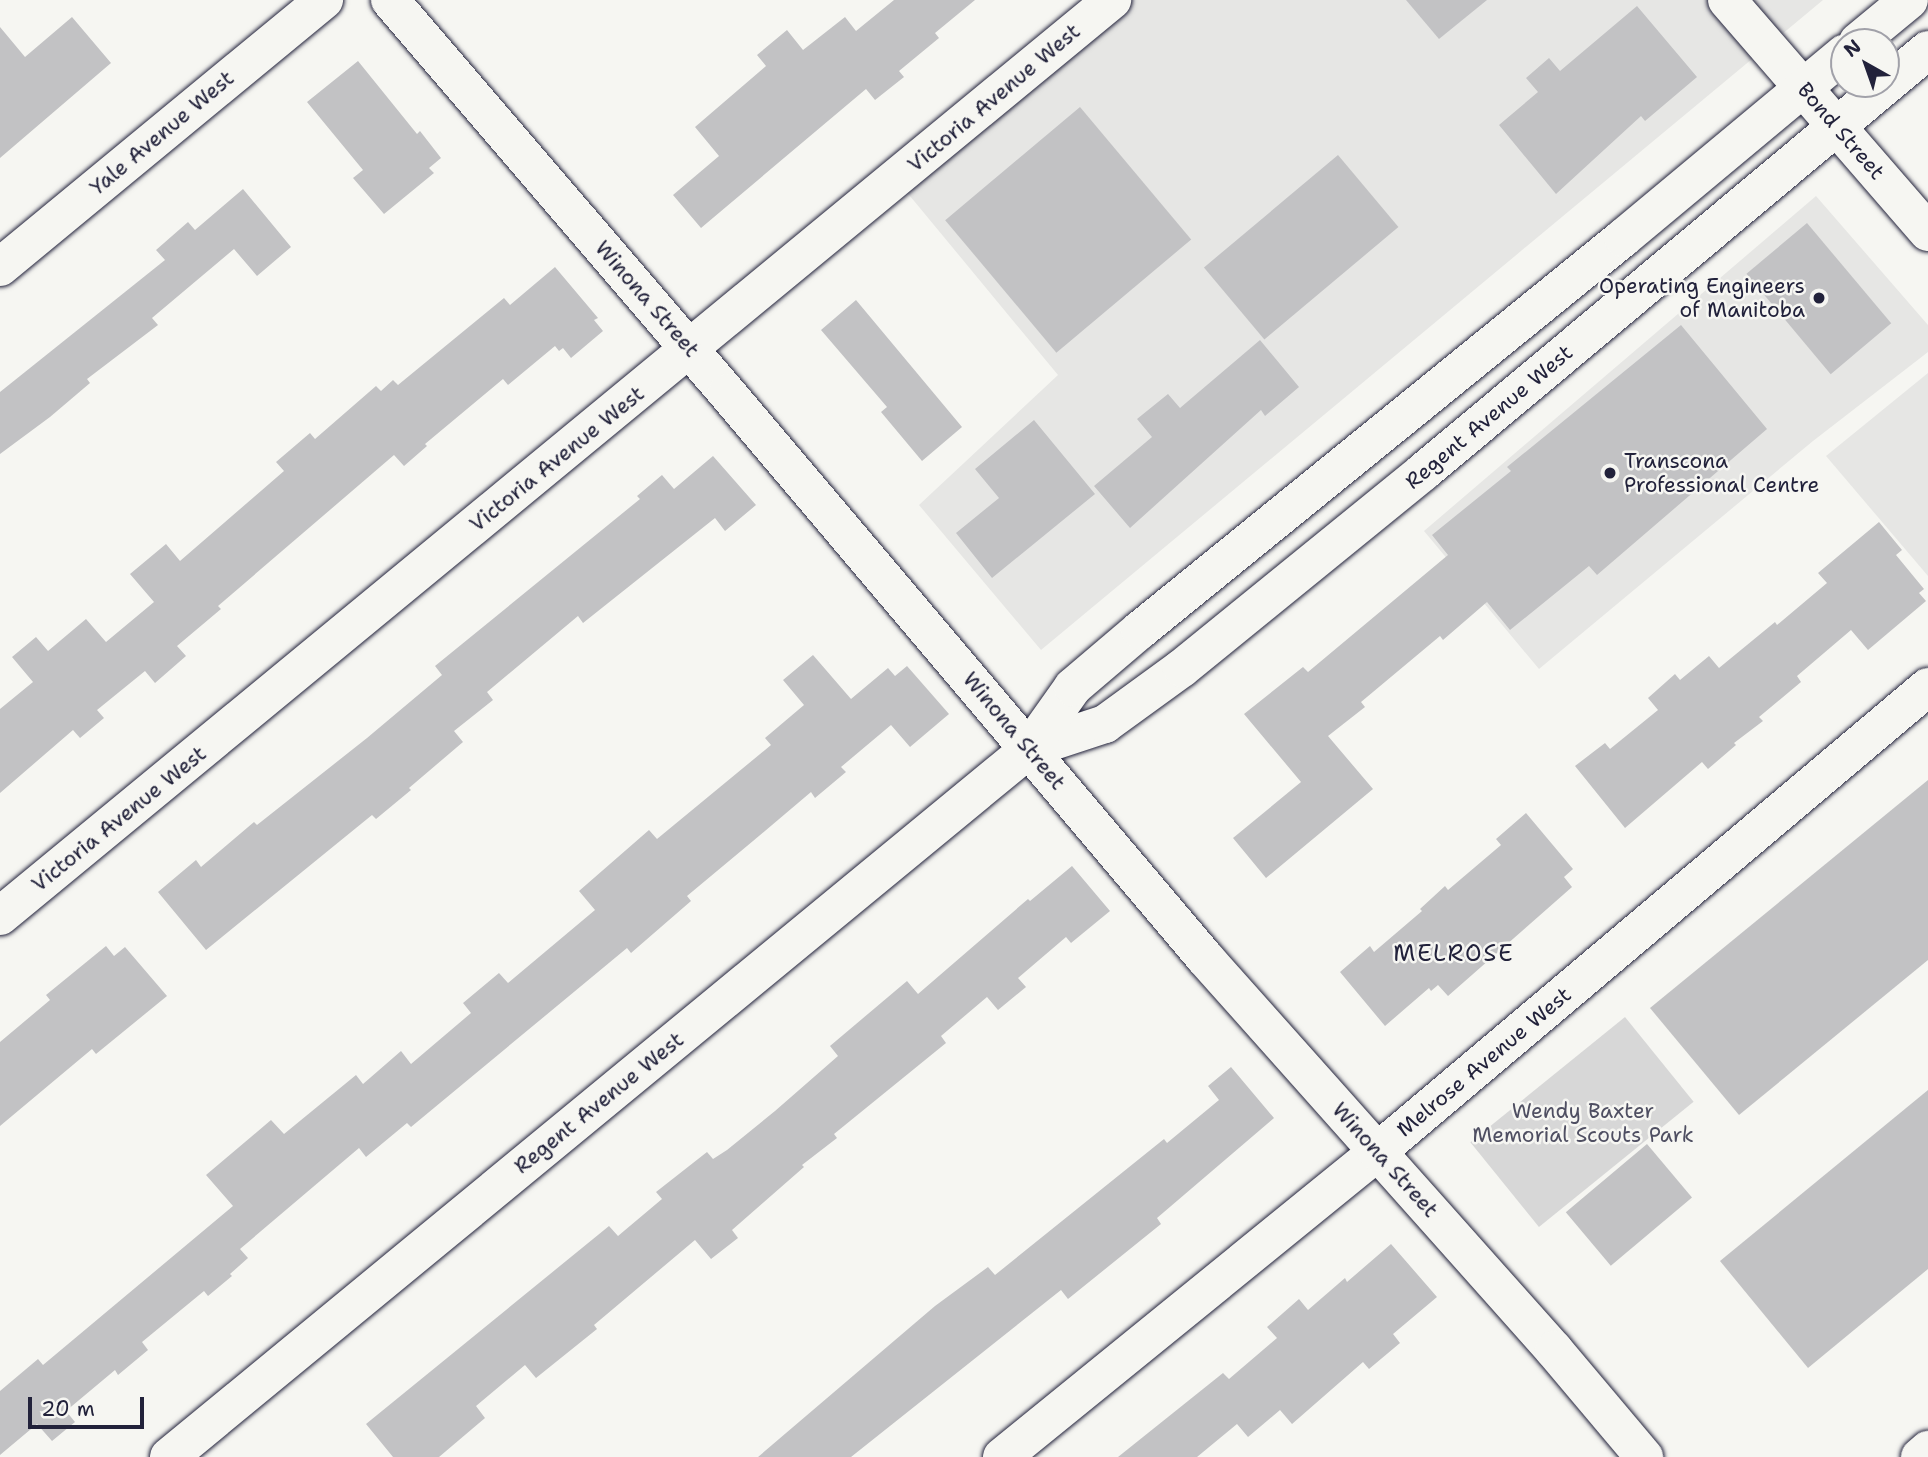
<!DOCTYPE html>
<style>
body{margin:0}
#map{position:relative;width:1928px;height:1457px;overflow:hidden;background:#f6f6f2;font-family:"Shantell Sans",sans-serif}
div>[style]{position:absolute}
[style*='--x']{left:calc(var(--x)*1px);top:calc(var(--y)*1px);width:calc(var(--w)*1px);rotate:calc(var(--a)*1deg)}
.built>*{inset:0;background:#e6e6e4}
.green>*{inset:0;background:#d7d7d7;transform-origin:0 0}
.building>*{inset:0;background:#c2c2c4;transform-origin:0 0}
.roads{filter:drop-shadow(0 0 2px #22223b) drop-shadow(0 0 2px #22223b)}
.minor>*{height:38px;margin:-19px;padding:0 19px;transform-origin:19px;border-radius:19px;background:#f6f6f2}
.major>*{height:38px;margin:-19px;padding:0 19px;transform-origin:19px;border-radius:19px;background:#f6f6f2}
.dots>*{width:19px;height:19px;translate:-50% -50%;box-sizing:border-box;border:4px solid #f6f6f2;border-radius:50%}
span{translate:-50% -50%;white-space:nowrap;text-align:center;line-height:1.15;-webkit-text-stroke:5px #f6f6f2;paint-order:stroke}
.street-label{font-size:21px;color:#22223b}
.poi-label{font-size:21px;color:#22223b}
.right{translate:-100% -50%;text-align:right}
.left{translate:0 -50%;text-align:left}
.park-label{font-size:21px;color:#4f4f62}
.neighbourhood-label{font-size:23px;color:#22223b;letter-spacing:2px}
.north{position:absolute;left:1830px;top:28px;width:70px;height:70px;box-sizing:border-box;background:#f6f6f2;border:2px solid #a1a1a9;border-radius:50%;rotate:320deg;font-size:19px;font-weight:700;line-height:28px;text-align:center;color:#22223b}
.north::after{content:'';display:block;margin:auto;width:24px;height:32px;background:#22223b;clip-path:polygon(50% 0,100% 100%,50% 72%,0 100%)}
.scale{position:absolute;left:28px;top:1397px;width:116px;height:32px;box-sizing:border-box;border:4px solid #22223b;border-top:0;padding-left:9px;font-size:21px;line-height:24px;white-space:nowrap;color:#22223b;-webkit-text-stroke:5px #f6f6f2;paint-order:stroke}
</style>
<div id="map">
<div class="built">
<i style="clip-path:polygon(1128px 0,1823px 0,1041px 650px,919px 505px,1058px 375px,905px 190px)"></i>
<i style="clip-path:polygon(1816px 196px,1928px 325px,1928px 352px,1813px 441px,1539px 669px,1424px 531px)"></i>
<i style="clip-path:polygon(1928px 373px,1928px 576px,1826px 456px)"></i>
</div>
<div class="green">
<i style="left:1625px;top:1017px;width:109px;height:199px;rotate:51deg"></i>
</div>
<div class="building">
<i style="clip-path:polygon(894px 0,975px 0,935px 33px,939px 38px,899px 71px,904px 77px,875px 100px,866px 89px,701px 228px,673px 195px,719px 156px,695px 127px,766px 66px,757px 55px,787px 30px,803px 50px,845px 17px,856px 31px)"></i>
<i style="clip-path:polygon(1406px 0,1487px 0,1439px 39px)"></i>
<i style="clip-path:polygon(1637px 6px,1697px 77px,1645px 121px,1641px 116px,1556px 194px,1499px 125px,1538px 92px,1526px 78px,1549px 58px,1560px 71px)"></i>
<i style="clip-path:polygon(72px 17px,111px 63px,0 158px,0 27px,25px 57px)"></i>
<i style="clip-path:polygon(358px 61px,417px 134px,420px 131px,441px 158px,429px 168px,434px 173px,384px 214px,353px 178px,363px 170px,307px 102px)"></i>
<i style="left:1080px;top:107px;width:173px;height:176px;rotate:50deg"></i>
<i style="left:1338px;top:155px;width:94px;height:175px;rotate:50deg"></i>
<i style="clip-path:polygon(243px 189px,291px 247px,257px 276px,234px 249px,152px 318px,158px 325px,87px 379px,90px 383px,50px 417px,0 454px,0 392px,165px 260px,156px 250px,188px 222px,195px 230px)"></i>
<i style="left:1807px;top:223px;width:131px;height:79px;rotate:50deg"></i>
<i style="clip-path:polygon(555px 267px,598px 318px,594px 320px,603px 331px,571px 358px,563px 348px,559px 351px,555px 346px,508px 385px,503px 379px,425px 444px,427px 446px,404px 466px,394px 455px,218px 606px,221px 609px,177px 646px,186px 656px,155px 683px,145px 671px,97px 710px,104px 718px,80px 738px,73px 730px,0 793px,0 709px,33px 682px,12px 657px,36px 637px,48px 651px,86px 619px,106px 642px,154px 602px,130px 574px,166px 544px,180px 561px,284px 471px,276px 462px,310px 433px,315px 439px,376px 386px,381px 391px,393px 380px,398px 385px,504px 298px,510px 305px)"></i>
<i style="clip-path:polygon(856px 300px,962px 427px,922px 461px,881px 412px,887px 407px,821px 330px)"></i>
<i style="clip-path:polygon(1681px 325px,1767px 429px,1597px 575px,1589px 566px,1510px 630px,1487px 602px,1443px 640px,1440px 636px,1361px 702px,1365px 707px,1328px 736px,1373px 789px,1266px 878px,1233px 838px,1301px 782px,1244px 714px,1303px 667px,1308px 672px,1448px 555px,1432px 535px,1511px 471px,1507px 467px)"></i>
<i style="clip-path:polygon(1260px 340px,1299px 387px,1265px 416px,1261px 410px,1130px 528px,1094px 486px,1152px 437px,1137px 419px,1168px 394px,1180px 408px)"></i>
<i style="clip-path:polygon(1034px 420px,1095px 494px,992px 578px,956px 533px,999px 498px,975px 469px)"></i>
<i style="clip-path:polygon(713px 456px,756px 505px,725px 531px,715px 518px,583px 623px,578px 616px,487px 692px,493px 700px,454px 731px,463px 742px,409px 788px,411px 790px,376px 819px,372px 815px,206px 950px,158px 892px,196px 860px,201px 867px,254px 822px,257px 825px,367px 738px,442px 675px,435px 666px,640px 499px,637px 496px,662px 475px,674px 489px)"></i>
<i style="clip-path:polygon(1879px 522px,1902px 550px,1896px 555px,1924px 589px,1919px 593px,1926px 601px,1868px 650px,1851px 630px,1797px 676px,1801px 682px,1759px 717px,1763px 721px,1734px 743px,1736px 745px,1708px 769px,1702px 762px,1625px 828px,1575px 766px,1605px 743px,1610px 749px,1658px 710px,1648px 698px,1675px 674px,1680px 680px,1709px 656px,1719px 668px,1775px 622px,1777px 625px,1827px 583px,1818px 573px)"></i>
<i style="clip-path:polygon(813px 655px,851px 699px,888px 668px,895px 676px,907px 666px,949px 714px,910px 747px,891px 725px,841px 767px,846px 772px,815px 798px,811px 792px,753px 841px,687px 896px,691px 901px,631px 953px,627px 948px,411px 1127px,407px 1123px,366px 1157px,359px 1148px,240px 1249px,248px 1258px,230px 1274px,232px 1276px,208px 1296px,204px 1291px,142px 1342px,148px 1350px,118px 1375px,115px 1370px,66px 1411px,75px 1422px,52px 1441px,37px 1424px,0 1455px,0 1391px,38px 1359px,43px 1365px,233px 1206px,206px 1175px,271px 1120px,284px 1134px,356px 1075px,363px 1084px,401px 1051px,411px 1064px,471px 1013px,463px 1003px,499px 973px,508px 983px,595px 910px,579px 891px,649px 830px,657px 839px,771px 745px,765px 738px,804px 705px,783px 680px)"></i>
<i style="clip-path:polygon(1928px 780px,1928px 960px,1739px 1115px,1650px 1008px)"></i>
<i style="clip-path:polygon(1526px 813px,1573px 869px,1564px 877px,1572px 887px,1448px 996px,1438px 985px,1431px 991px,1429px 988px,1385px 1026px,1340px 972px,1370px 946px,1374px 952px,1422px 911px,1420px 909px,1445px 886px,1448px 890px,1501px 845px,1496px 839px)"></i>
<i style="clip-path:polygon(1072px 866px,1110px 911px,1071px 943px,1066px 937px,1018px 978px,1026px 987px,998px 1010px,987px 997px,941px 1036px,946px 1043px,834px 1134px,837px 1138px,802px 1165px,804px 1167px,732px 1230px,738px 1238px,711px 1259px,695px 1240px,594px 1325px,597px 1329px,536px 1378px,525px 1365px,476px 1406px,485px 1418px,439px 1457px,393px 1457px,366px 1424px,609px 1226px,618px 1236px,662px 1199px,656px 1192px,707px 1152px,713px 1159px,727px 1150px,775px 1111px,838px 1056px,830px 1046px,907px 981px,918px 994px,1028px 899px,1030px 901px)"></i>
<i style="clip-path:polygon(106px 946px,114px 956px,125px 947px,167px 996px,96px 1054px,92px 1049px,0 1126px,0 1042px,50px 1000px,46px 995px)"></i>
<i style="clip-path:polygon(1231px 1067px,1274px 1118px,1157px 1218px,1161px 1224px,1068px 1299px,1061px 1290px,851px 1457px,758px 1457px,935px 1306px,988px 1267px,995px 1275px,1164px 1139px,1167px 1143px,1219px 1100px,1208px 1086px)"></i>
<i style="clip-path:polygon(1928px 1090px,1928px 1269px,1808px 1368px,1720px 1261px)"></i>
<i style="left:1647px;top:1144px;width:70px;height:106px;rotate:50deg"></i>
<i style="clip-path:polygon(1391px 1244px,1437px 1297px,1393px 1334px,1400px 1343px,1369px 1369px,1363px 1362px,1292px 1424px,1280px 1410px,1248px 1437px,1237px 1424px,1197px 1457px,1118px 1457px,1223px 1373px,1229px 1379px,1277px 1338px,1267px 1327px,1299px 1299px,1308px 1310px,1345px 1278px,1347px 1282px)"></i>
</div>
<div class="roads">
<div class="minor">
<i style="--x:390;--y:0;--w:518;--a:49.39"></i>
<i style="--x:727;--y:393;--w:740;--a:49.77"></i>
<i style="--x:1205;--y:958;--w:525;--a:48.32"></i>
<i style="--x:1554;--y:1350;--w:140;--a:49.9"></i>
<i style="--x:1727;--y:0;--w:307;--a:49.1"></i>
<i style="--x:0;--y:267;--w:420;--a:-39.5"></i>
<i style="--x:0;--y:916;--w:1441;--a:-39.48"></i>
<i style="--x:1002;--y:1457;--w:483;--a:-39.1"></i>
<i style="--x:1377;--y:1152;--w:721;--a:-40.16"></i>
<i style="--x:1920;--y:1457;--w:11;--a:-41"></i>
</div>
<div class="major">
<i style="--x:1858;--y:42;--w:66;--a:-39.5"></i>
<i style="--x:1029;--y:749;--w:80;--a:-18.2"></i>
<i style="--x:1105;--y:724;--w:95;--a:-36"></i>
<i style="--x:1182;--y:668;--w:311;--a:-39.1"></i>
<i style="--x:1423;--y:472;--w:658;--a:-39.88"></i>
<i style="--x:169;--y:1457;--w:1114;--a:-39.46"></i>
<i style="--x:1029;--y:749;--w:76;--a:-54.6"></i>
<i style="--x:1073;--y:687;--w:88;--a:-40.4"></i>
<i style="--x:1140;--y:630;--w:622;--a:-39.06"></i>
<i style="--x:1623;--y:238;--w:288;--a:-39.8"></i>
</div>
</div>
<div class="dots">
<i style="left:1819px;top:298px;background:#22223b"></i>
<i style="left:1610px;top:473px;background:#22223b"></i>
</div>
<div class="street-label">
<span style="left:994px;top:98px;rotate:-40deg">Victoria Avenue West</span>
<span style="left:1841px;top:131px;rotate:49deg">Bond Street</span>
<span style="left:162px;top:133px;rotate:-40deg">Yale Avenue West</span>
<span style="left:647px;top:299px;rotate:49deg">Winona Street</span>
<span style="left:1489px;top:417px;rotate:-40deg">Regent Avenue West</span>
<span style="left:557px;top:459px;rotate:-39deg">Victoria Avenue West</span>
<span style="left:1014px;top:731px;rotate:50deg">Winona Street</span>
<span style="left:119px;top:819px;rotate:-39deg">Victoria Avenue West</span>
<span style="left:1484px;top:1062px;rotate:-40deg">Melrose Avenue West</span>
<span style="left:599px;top:1103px;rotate:-39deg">Regent Avenue West</span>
<span style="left:1385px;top:1160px;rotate:48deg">Winona Street</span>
</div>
<div class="poi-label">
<span class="right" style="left:1805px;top:298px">Operating Engineers<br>of Manitoba</span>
<span class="left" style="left:1624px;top:473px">Transcona<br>Professional Centre</span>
</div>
<div class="park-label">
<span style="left:1583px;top:1123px">Wendy Baxter<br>Memorial Scouts Park</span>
</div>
<div class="neighbourhood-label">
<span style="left:1454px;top:953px">MELROSE</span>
</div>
<div class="north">N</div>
<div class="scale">20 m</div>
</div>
